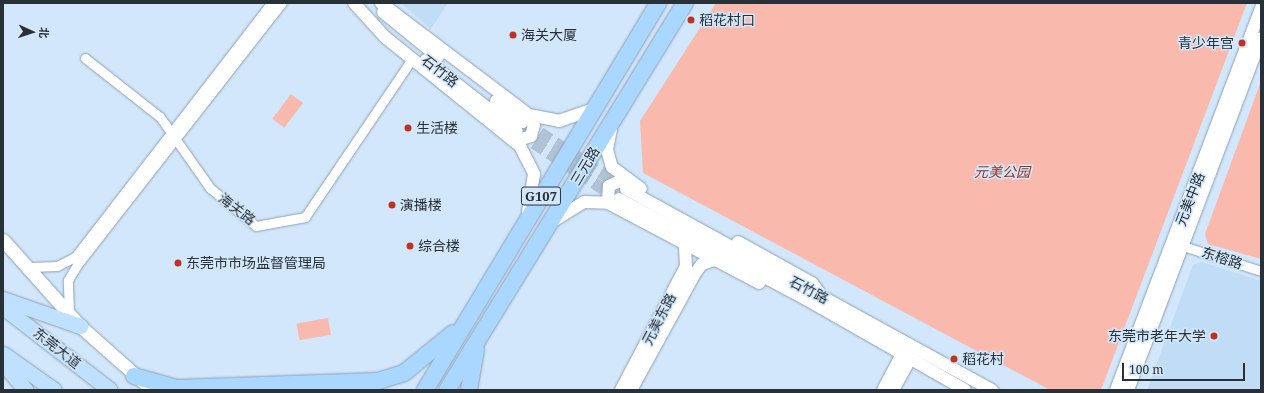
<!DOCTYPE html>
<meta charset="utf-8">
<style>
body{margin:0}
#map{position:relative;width:1264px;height:393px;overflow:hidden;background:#d2e7fb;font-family:"Noto Serif","Noto Sans SC",serif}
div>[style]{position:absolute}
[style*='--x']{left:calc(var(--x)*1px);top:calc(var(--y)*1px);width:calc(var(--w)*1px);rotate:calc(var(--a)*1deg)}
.built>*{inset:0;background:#c1dcf5}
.green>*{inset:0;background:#fab9ad;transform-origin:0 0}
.tertiary-tunnel>*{height:12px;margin-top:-6px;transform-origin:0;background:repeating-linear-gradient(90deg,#b0c3d4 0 12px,transparent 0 18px)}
.roads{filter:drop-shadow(0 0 1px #8da1b4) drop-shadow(0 0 1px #8da1b4)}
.minor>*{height:9px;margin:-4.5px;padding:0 4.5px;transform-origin:4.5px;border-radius:4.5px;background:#fff}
.tertiary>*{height:12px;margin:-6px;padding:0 6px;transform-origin:6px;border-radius:6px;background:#fff}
.secondary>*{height:13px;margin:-6.5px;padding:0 6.5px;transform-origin:6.5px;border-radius:6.5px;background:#fff}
.primary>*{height:15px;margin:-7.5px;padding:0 7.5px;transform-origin:7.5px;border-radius:7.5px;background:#bfe1ff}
.trunk>*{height:16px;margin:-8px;padding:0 8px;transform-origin:8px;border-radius:8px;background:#aad7ff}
.dots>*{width:11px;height:11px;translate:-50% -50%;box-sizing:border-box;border:2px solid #d2e7fb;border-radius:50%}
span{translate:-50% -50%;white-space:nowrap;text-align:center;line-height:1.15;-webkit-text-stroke:3px #d2e7fb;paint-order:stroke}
.shield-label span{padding:1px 3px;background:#d2e7fb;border:1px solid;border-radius:3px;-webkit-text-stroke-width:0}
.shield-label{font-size:13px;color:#283138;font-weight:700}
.poi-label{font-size:14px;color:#283138}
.left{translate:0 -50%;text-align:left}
.right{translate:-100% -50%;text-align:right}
.street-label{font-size:14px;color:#283138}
.park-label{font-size:14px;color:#923325;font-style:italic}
.frame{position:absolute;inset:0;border:4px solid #283138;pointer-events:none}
.north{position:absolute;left:12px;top:12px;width:40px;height:40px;-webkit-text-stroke:3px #d2e7fb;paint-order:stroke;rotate:93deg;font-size:11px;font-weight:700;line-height:16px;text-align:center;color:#283138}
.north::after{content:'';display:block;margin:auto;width:14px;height:18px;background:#283138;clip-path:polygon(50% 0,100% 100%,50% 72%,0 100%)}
.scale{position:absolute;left:1122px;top:363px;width:123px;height:18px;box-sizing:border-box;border:2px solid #283138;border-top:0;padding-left:5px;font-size:12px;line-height:14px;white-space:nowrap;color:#283138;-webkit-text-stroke:3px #d2e7fb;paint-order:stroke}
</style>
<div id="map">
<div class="built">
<i style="clip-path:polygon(401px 3px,448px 3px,431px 29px)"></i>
<i style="clip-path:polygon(1202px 262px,1261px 281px,1261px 390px,1147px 390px,1193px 265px)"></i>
</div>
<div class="green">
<i style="clip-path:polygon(716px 3px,1247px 3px,1101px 390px,1050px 390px,643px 173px,640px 121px)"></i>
<i style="clip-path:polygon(1261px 81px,1261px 259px,1208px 244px,1205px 234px)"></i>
<i style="left:291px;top:94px;width:15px;height:31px;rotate:37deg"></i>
<i style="left:328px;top:318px;width:17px;height:32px;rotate:80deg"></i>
</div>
<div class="tertiary-tunnel">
<i style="--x:525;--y:123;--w:117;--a:33.1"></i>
<i style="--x:519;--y:133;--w:115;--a:33.7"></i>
</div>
<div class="roads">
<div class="minor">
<i style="--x:85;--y:58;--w:95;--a:38.2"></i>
<i style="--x:160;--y:117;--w:87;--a:54.8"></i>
<i style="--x:210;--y:188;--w:60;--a:39.6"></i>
<i style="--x:256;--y:226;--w:50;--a:-10.4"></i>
<i style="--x:305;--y:217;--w:191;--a:-55.9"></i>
<i style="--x:1183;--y:246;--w:82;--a:17.8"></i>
<i style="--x:30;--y:267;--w:27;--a:-2"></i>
<i style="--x:57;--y:266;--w:20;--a:-27"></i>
<i style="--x:75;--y:257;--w:321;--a:-52.3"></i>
<i style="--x:69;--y:314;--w:34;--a:-92"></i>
<i style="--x:68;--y:280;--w:17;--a:-59"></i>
<i style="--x:77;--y:265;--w:333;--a:-52"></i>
</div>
<div class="tertiary">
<i style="--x:354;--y:3;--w:46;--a:47.6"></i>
<i style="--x:385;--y:37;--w:174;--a:38.9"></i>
<i style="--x:520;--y:146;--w:31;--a:63"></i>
<i style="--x:534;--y:174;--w:39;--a:99"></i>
<i style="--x:381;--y:3;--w:186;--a:37.1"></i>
<i style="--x:529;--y:115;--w:31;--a:11"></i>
<i style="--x:559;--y:121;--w:36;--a:-19"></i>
<i style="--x:383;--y:12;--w:71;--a:39.3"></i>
<i style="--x:426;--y:60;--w:115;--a:38"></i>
<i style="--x:496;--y:101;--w:34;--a:38"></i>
<i style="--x:611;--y:129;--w:21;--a:101"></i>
<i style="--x:607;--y:150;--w:18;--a:74"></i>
<i style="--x:612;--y:167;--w:36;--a:37"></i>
<i style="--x:515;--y:141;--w:17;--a:-17"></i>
<i style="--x:531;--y:136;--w:11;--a:-75"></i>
<i style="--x:534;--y:125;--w:11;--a:-117"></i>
<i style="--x:626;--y:189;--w:418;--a:28.8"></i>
<i style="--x:619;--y:199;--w:210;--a:28.2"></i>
<i style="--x:804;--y:298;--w:185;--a:29.7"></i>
<i style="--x:608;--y:203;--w:17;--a:-87"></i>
<i style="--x:609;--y:186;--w:17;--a:-24"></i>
<i style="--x:555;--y:220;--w:34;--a:-32"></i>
<i style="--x:584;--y:202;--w:24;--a:2"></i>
<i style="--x:608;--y:203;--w:171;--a:27.9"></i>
<i style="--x:738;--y:242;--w:85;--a:29"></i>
<i style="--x:812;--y:283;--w:15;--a:53"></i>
<i style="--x:621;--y:390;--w:140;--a:-62.3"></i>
<i style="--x:686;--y:266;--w:21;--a:-93"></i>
<i style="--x:631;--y:390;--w:135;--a:-61.2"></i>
<i style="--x:696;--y:272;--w:10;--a:-53"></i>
<i style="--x:702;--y:264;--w:13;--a:-18"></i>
<i style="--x:883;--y:390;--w:40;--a:-62"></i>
<i style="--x:893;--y:390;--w:35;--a:-61"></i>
<i style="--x:1116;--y:390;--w:409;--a:-69.2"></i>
<i style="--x:1128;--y:390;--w:376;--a:-69.3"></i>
</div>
<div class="secondary">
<i style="--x:3;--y:240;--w:115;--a:48.2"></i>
<i style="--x:80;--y:326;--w:96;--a:41.6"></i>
</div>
<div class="primary">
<i style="--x:3;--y:299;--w:82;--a:19.3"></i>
<i style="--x:3;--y:307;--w:135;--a:37.8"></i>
<i style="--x:3;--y:354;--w:62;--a:35.2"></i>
<i style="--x:3;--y:363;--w:35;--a:50"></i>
</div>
<div class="trunk">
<i style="--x:134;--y:376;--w:45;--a:15.6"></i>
<i style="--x:177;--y:388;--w:201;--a:-2"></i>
<i style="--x:378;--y:381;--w:27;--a:-17"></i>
<i style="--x:404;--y:373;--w:63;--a:-39.2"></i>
<i style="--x:425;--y:390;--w:452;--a:-58.9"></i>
<i style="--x:447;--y:390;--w:454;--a:-58.4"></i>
<i style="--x:469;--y:390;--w:41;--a:-80.1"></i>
</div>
</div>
<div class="dots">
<i style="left:691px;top:20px;background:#bf3221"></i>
<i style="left:513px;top:35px;background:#bf3221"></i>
<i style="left:1242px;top:43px;background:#bf3221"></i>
<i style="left:408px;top:128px;background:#bf3221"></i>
<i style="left:392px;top:205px;background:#bf3221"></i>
<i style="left:410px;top:246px;background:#bf3221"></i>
<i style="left:178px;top:263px;background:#bf3221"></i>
<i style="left:1214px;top:336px;background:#bf3221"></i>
<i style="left:954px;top:359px;background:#bf3221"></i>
</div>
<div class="shield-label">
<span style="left:541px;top:196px">G107</span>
</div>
<div class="poi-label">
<span class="left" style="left:699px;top:20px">稻花村口</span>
<span class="left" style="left:521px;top:35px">海关大厦</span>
<span class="right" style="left:1234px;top:43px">青少年宫</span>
<span class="left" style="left:416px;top:128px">生活楼</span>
<span class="left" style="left:400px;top:205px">演播楼</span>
<span class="left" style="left:418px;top:246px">综合楼</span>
<span class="left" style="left:186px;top:263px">东莞市市场监督管理局</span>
<span class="right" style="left:1206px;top:336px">东莞市老年大学</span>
<span class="left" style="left:962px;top:359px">稻花村</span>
</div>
<div class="street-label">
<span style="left:440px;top:71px;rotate:38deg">石竹路</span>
<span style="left:585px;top:166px;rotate:-59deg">三元路</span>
<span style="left:1190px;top:199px;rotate:-69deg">元美中路</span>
<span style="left:237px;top:209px;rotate:37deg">海关路</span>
<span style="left:1222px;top:258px;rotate:18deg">东榕路</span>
<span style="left:809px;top:290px;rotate:27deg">石竹路</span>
<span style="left:659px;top:319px;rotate:-63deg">元美东路</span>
<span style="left:57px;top:348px;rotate:38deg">东莞大道</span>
</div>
<div class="park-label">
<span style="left:1002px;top:172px">元美公园</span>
</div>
<div class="frame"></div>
<div class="north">北</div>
<div class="scale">100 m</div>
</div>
